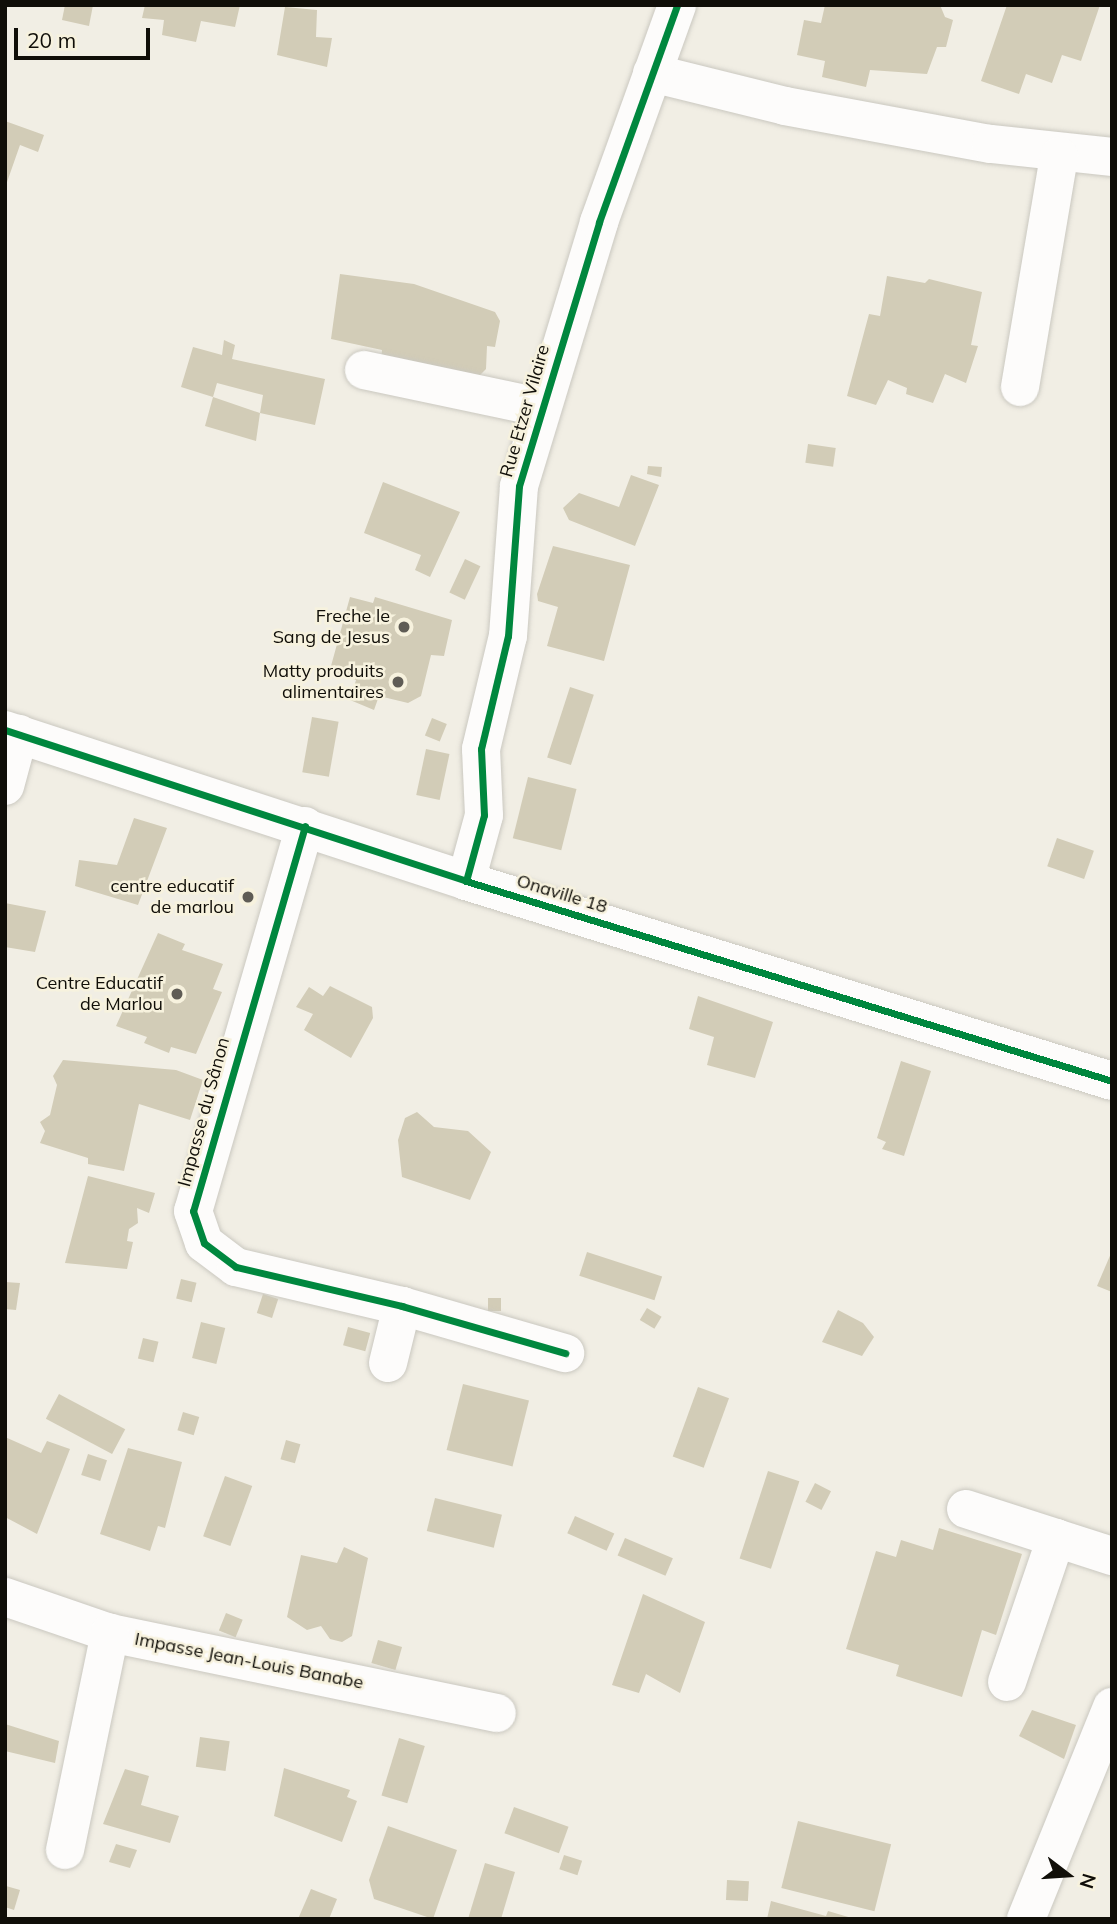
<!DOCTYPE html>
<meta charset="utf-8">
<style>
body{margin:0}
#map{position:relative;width:1117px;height:1924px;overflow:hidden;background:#f1eee4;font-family:Mulish,sans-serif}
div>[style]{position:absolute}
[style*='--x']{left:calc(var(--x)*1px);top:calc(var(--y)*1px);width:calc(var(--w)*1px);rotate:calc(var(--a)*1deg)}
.building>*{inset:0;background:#d2ccb7;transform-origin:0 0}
.roads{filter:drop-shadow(0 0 2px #cac8c0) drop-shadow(0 0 2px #cac8c0)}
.minor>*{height:38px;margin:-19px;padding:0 19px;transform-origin:19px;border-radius:19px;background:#fdfcfb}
.cycleway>*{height:7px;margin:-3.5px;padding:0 3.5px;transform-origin:3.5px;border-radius:3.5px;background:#00873e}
.dots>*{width:19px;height:19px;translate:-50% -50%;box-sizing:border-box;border:4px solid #f7f2de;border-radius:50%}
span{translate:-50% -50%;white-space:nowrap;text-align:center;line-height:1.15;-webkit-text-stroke:5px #f7f2de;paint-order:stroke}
.street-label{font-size:18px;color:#100e08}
.poi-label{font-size:18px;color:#100e08}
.right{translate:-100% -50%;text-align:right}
.frame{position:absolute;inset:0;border:7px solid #100e08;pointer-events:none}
.north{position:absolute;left:1033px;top:1840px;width:70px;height:70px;-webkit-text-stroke:5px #f7f2de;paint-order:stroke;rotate:107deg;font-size:19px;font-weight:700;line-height:28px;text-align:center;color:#100e08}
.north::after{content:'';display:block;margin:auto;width:24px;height:32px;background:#100e08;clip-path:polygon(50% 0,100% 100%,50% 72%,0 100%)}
.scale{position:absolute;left:14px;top:28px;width:136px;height:32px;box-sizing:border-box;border:4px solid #100e08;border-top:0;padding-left:9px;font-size:21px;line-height:24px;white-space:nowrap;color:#100e08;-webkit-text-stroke:5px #f7f2de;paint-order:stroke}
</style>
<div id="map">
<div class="building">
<i style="clip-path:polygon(65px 5px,93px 5px,89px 26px,62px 20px)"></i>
<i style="clip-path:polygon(145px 5px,240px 5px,235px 27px,201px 21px,196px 42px,162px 35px,164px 20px,142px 18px)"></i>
<i style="clip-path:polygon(825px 5px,940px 5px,945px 17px,953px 20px,946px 47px,937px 47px,927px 74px,870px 70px,866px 87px,822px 77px,825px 61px,797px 55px,804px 20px,821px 23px)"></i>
<i style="clip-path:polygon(1007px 5px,1100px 5px,1081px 61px,1062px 55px,1052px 83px,1026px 74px,1019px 94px,981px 81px)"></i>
<i style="clip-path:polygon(285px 7px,317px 10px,316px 37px,332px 38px,327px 67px,277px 55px)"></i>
<i style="clip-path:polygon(5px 121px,44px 135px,38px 152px,20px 145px,6px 185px)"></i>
<i style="clip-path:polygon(340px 274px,414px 284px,495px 312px,500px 321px,495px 347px,487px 346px,486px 369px,477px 378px,381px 361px,382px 350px,331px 339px)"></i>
<i style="clip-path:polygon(887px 276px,925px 283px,929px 279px,982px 292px,971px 345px,978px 346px,966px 383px,945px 374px,933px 403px,906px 394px,907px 388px,888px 380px,876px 405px,847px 396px,869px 314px,880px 316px)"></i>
<i style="clip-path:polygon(224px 340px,235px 345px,232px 359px,325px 379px,315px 425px,260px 413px,263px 395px,217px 383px,213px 397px,181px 387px,193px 347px,222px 355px)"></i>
<i style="clip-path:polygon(213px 397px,260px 413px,256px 441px,205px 426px)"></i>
<i style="left:808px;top:444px;width:28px;height:19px;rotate:8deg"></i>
<i style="clip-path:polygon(648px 466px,662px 467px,661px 477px,647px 474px)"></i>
<i style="clip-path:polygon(631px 475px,659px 485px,635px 546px,569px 520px,563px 508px,579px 493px,619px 507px)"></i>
<i style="clip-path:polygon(383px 482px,460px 512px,430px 577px,415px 570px,421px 555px,364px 533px)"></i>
<i style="clip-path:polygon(553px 546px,630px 565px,604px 661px,547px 646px,558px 607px,538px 601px,537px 594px)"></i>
<i style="left:465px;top:559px;width:17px;height:37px;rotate:25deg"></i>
<i style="clip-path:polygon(350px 597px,373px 603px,375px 597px,452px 620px,444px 656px,431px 655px,421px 696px,408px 703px,379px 696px,374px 710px,350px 700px,356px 680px,334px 674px,331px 666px)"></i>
<i style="left:570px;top:687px;width:25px;height:74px;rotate:18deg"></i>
<i style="left:312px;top:717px;width:27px;height:56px;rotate:10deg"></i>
<i style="left:432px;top:718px;width:16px;height:19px;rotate:22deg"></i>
<i style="left:426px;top:749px;width:24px;height:47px;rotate:12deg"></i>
<i style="left:528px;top:777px;width:50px;height:63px;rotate:14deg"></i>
<i style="clip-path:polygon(134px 818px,167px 828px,138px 905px,75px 886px,79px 860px,117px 865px)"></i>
<i style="left:1057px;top:838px;width:39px;height:30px;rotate:19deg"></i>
<i style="clip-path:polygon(5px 903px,46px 911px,35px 952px,5px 947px)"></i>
<i style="clip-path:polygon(158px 933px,185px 944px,182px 950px,223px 964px,213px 989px,222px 992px,196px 1054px,171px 1047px,169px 1053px,144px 1043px,147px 1037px,116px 1026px)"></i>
<i style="clip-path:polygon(330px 986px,372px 1007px,373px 1018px,351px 1058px,304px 1030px,313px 1014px,296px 1007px,309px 987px,323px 996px)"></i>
<i style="clip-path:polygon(698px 996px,773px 1022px,755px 1078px,707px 1065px,714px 1037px,689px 1029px)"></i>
<i style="clip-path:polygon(63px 1060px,176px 1070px,203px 1080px,190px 1120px,139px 1104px,124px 1171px,88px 1164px,88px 1158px,40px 1143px,45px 1131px,40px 1122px,50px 1115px,57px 1085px,53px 1076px)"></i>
<i style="clip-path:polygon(901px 1061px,931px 1071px,904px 1156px,882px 1149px,886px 1142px,877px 1138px)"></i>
<i style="clip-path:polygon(417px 1112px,434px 1127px,468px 1131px,491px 1152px,470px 1200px,402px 1177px,398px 1140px,405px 1118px)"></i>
<i style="clip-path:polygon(88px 1176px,155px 1193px,149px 1213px,137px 1208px,138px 1223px,129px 1229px,127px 1241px,133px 1242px,127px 1269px,65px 1263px)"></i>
<i style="clip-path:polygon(1112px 1251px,1112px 1292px,1097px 1286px)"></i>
<i style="left:587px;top:1252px;width:79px;height:25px;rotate:18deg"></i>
<i style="left:181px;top:1279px;width:16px;height:20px;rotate:14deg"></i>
<i style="clip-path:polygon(5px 1282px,20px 1283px,16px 1310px,5px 1309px)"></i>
<i style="left:263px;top:1294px;width:16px;height:20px;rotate:18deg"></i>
<i style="left:488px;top:1298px;width:13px;height:13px"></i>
<i style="left:647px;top:1308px;width:17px;height:14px;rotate:31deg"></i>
<i style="clip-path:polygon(838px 1310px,863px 1323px,874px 1337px,862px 1356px,822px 1342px)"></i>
<i style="left:201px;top:1322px;width:25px;height:37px;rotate:14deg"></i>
<i style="left:348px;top:1327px;width:23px;height:19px;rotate:15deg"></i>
<i style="left:143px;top:1338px;width:16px;height:21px;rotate:14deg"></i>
<i style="left:463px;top:1384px;width:68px;height:68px;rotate:14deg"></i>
<i style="left:698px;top:1387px;width:33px;height:74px;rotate:20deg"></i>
<i style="left:59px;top:1394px;width:75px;height:28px;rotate:28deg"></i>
<i style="left:183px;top:1412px;width:17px;height:19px;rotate:17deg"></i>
<i style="clip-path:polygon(5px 1437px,41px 1453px,47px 1441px,70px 1449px,37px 1534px,5px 1517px)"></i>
<i style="left:286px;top:1440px;width:15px;height:20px;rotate:16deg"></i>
<i style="clip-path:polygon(128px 1448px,182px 1462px,165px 1528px,158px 1526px,150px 1551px,100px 1534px)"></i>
<i style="left:88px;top:1454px;width:20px;height:22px;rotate:18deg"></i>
<i style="left:768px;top:1471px;width:33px;height:92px;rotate:18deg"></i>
<i style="left:225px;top:1476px;width:29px;height:64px;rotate:20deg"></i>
<i style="left:815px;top:1483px;width:18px;height:21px;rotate:27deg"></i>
<i style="left:435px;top:1498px;width:69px;height:34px;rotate:14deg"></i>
<i style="left:575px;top:1516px;width:43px;height:19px;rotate:24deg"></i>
<i style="clip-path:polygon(939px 1528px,1022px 1554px,996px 1635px,982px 1630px,962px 1697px,896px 1676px,899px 1665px,846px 1649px,876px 1551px,896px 1557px,901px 1540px,933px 1550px)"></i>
<i style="left:625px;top:1538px;width:52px;height:19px;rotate:23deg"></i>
<i style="clip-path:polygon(344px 1547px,368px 1558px,352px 1636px,342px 1642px,330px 1639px,321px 1626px,307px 1630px,287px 1617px,301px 1555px,337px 1563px)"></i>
<i style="clip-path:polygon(643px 1594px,705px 1622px,680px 1693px,646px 1674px,639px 1693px,612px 1685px)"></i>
<i style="left:226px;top:1613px;width:18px;height:19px;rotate:22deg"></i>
<i style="left:378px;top:1640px;width:25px;height:24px;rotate:16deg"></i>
<i style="clip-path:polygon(1032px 1710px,1076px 1725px,1064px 1759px,1019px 1736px)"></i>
<i style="clip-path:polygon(5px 1724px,59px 1741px,55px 1763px,5px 1751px)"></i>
<i style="left:200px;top:1737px;width:30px;height:30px;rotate:8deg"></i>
<i style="left:399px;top:1738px;width:27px;height:60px;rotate:17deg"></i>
<i style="clip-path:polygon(284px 1768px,350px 1790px,347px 1797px,357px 1801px,342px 1842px,274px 1816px)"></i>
<i style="clip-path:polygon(125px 1769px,149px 1776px,141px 1805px,179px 1816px,170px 1843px,103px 1824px)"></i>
<i style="left:514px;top:1807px;width:58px;height:28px;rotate:20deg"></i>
<i style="left:798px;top:1821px;width:96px;height:69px;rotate:14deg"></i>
<i style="clip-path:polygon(388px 1826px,457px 1850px,433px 1919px,374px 1899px,369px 1880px)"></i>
<i style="clip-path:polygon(116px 1844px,137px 1850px,130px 1868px,109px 1862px)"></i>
<i style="left:564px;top:1855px;width:19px;height:15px;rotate:18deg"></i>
<i style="clip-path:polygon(485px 1863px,515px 1872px,501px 1919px,468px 1919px)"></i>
<i style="left:727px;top:1880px;width:22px;height:20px;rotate:3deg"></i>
<i style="clip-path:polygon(6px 1886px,20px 1890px,14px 1910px,5px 1907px)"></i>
<i style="clip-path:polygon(311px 1889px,337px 1899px,329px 1919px,298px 1919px)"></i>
<i style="clip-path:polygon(771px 1901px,826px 1916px,828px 1911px,855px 1919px,767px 1919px)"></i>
</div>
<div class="roads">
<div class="minor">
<i style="--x:652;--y:73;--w:137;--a:13.9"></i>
<i style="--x:785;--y:106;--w:209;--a:10.5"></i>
<i style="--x:991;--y:144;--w:122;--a:6.1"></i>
<i style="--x:364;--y:370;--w:180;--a:11.9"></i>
<i style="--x:1020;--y:387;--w:234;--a:-80.4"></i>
<i style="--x:5;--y:730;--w:485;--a:18.1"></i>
<i style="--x:466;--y:881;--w:676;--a:17.2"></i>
<i style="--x:5;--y:786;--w:54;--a:-74.9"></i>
<i style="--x:305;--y:826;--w:401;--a:106.2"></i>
<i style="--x:193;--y:1211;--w:34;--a:71"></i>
<i style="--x:204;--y:1243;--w:40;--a:37"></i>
<i style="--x:236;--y:1267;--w:171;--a:13.2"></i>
<i style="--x:402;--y:1306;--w:170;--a:16.1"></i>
<i style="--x:466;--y:881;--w:68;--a:-74.7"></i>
<i style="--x:484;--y:815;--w:66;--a:-92.6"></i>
<i style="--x:481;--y:749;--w:116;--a:-76.6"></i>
<i style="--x:508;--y:636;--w:150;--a:-85.8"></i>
<i style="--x:519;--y:486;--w:276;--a:-73.1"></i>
<i style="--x:599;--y:222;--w:231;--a:-70.2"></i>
<i style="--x:388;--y:1363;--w:59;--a:-76.2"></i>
<i style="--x:966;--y:1509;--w:95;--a:17.9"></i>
<i style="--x:1056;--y:1538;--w:152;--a:108.8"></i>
<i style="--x:1056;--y:1538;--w:59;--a:17.8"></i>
<i style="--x:5;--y:1597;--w:111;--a:18.9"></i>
<i style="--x:110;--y:1633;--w:395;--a:11.7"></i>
<i style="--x:65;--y:1850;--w:222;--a:-78.3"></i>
<i style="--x:1026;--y:1919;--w:229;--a:-67.9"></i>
</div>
</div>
<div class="cycleway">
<i style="--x:5;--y:730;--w:485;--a:18.1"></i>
<i style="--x:466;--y:881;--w:676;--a:17.2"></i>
<i style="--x:305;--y:826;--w:401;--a:106.2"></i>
<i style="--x:193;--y:1211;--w:34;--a:71"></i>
<i style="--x:204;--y:1243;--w:40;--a:37"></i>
<i style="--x:236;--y:1267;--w:171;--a:13.2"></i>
<i style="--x:402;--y:1306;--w:170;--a:16.1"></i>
<i style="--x:466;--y:881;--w:68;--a:-74.7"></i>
<i style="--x:484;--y:815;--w:66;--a:-92.6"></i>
<i style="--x:481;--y:749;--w:116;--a:-76.6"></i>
<i style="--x:508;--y:636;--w:150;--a:-85.8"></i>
<i style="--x:519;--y:486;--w:276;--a:-73.1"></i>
<i style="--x:599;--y:222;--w:231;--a:-70.2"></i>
</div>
<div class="dots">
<i style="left:404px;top:627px;background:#5f5c55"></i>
<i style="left:398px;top:682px;background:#5f5c55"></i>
<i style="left:248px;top:897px;background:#5f5c55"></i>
<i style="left:177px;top:994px;background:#5f5c55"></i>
</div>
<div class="street-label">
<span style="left:525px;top:411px;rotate:-74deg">Rue Etzer Vilaire</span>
<span style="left:562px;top:894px;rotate:17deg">Onaville 18</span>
<span style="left:204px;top:1112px;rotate:-75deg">Impasse du Sânon</span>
<span style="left:249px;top:1661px;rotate:11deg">Impasse Jean-Louis Banabe</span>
</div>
<div class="poi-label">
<span class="right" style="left:390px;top:627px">Freche le<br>Sang de Jesus</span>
<span class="right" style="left:384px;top:682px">Matty produits<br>alimentaires</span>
<span class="right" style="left:234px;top:897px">centre educatif<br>de marlou</span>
<span class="right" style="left:163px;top:994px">Centre Educatif<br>de Marlou</span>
</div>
<div class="frame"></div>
<div class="north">N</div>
<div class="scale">20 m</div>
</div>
